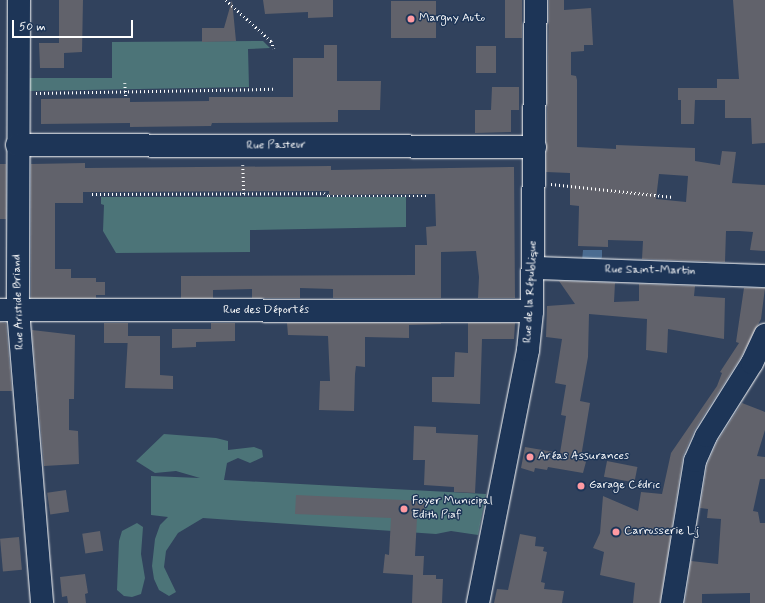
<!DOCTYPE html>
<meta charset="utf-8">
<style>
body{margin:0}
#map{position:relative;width:765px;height:603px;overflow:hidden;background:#31425d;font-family:Mynerve,sans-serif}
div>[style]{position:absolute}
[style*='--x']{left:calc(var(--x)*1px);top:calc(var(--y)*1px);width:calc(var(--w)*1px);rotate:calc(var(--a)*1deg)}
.green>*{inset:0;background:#4c7478}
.water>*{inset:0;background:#4b6c91}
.building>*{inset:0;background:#61626b;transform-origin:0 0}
.path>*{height:2.5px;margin-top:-1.25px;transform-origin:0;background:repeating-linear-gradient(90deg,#fff 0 1px,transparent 0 4px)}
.roads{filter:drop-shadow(0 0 1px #fff) drop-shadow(0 0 1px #fff)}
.minor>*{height:22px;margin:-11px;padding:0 11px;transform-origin:11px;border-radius:11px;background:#1d3557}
.dots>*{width:11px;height:11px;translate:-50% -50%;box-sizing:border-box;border:2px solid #1d3557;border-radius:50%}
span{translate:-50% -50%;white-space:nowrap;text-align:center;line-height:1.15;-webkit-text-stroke:3px #1d3557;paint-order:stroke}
.poi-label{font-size:12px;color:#fff}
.left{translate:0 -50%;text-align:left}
.street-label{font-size:12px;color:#fff}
.scale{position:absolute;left:12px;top:20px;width:121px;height:18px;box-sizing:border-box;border:2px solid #fff;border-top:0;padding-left:5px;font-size:12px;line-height:14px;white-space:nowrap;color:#fff;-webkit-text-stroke:3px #1d3557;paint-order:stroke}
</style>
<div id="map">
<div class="green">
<i style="clip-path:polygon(263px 41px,270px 48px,248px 49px,249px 87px,29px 91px,29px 78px,112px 78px,112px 42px)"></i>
<i style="clip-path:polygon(101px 197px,406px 197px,406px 227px,250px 230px,250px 252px,116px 253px,103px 231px,104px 205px,101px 204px)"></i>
<i style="clip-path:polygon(164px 434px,216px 438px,228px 441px,228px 450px,254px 447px,262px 450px,263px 457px,250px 463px,238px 458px,227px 463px,224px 480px,486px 494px,478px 535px,451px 531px,436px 534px,203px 518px,178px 533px,166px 551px,164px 567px,176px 592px,169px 596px,159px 590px,154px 579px,152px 566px,155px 539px,160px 525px,168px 517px,151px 515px,151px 476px,200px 478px,176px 471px,155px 473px,136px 461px)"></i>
<i style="clip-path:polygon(137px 523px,143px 527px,141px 554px,145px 578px,141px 594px,132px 597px,124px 596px,117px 590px,119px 541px,122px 531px)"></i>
</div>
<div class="water">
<i style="clip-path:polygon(583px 250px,602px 250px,602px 257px,600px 262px,582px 261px)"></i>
</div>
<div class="building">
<i style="clip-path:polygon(59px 0,83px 0,82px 52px,64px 53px,64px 68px,40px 68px,39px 43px,59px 43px)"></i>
<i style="clip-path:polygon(232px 0,236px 41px,202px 42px,202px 28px,224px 28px)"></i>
<i style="clip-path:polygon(263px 0,333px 0,333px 17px,308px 18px,308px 12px,265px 14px)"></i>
<i style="left:505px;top:0;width:17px;height:38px"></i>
<i style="clip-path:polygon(evenodd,549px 0,564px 0,564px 10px,591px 8px,593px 45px,584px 45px,584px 51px,571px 52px,571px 75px,576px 76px,577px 80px,577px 147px,616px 149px,616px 145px,695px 148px,695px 161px,720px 165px,722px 151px,736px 152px,732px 183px,765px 185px,765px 251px,750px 250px,753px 232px,739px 231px,726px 231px,725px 262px,642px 259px,643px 241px,608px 240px,608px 247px,578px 246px,579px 206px,570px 205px,570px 173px,546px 172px,549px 0,659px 174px,688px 176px,686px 202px,656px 199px,659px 174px)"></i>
<i style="clip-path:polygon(733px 0,765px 0,765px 143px,752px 144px,751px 118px,725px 118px,725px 100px,695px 100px,694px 124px,681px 124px,681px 100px,678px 100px,678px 88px,717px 88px,717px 79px,739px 79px)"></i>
<i style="left:436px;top:1px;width:37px;height:45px;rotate:90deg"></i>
<i style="clip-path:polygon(324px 45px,337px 45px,337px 81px,381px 81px,380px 110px,338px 110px,338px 122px,212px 123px,211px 126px,130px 127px,130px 123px,41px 124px,41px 99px,130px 98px,130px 102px,209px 101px,209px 97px,293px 97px,293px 58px,324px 58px)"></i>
<i style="left:476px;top:46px;width:20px;height:27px"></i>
<i style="clip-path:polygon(492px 87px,519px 87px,519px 110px,511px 110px,511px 132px,475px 133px,475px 110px,491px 110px)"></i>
<i style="clip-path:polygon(85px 163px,85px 168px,331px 166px,331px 170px,514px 167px,515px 298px,478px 298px,479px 277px,476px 251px,441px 252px,441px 298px,333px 298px,333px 289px,300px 288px,300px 298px,252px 298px,252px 289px,213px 290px,213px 298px,181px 298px,181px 276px,415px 275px,415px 245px,427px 245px,426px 227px,436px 226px,435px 194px,329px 195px,329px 191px,83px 192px,83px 203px,55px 203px,55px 269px,71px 269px,71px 278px,96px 278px,96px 282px,105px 282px,105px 295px,96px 295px,96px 298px,31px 298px,31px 164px)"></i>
<i style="left:6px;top:164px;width:55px;height:6px;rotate:90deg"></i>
<i style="clip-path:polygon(559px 281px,615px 283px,614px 302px,639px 301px,639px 284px,695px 286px,694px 296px,725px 298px,724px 339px,668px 329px,667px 353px,646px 350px,647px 319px,589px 314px,588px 357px,580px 401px,590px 403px,581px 457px,587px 458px,583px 473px,548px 467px,547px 470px,535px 468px,534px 472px,521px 468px,525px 447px,560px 453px,566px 416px,561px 415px,566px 385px,555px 383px,562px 339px,546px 337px,547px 306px,575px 304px)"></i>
<i style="clip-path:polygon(744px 288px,765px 288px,761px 319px,741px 357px,695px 429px,683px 456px,660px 603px,633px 603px,635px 583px,600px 575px,604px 552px,593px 548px,600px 533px,603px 496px,638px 511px,641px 492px,662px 494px,671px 453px,717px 386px,722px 373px,720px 372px,739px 343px,736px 342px)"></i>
<i style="clip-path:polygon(0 322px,6px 323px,12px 391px,0 391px)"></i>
<i style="left:104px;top:323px;width:24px;height:20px"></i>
<i style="clip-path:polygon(211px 323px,235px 323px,235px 341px,196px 342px,196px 347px,172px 348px,172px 329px,211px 329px)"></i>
<i style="clip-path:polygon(287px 323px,441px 323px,441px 324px,409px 325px,409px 338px,365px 337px,365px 367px,356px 366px,355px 374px,354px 411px,319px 410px,320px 381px,330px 381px,328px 336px,288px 335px)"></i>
<i style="clip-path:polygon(468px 323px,515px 323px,514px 339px,482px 339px,480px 404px,432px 402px,432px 377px,454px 377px,455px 352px,468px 353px)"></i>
<i style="clip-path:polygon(32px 330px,75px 335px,74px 399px,69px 399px,69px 430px,78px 431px,79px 464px,44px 466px)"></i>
<i style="clip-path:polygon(128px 336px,160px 336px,160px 375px,173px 376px,173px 389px,125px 388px)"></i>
<i style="clip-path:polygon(742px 403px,765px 412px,765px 430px,757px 456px,765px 457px,765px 479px,760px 479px,753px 511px,758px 512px,760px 523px,765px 523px,765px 603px,750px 603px,750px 593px,702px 594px,702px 603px,685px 603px,691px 561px,718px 564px,721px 519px,707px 518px,708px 509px,700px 508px,707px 465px,717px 442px)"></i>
<i style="clip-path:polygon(414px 426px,436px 427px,436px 433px,478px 435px,475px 493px,454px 492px,454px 487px,424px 485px,425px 460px,413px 460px)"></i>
<i style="left:607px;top:461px;width:31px;height:16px;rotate:11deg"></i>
<i style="left:66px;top:490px;width:22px;height:19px;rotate:82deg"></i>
<i style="clip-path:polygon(296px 495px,425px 501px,424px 519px,417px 518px,415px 556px,424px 556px,423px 575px,436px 575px,436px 579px,443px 579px,442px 603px,412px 603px,413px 575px,383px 573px,385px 554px,389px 555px,391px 518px,295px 514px)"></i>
<i style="left:100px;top:531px;width:20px;height:18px;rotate:81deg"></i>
<i style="clip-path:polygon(520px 534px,536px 537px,535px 546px,544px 547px,543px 551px,547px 552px,541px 582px,545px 583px,544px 589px,564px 591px,562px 603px,494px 603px,497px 589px,508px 590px)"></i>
<i style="left:19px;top:537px;width:33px;height:19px;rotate:85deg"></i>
<i style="clip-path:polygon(85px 574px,88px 593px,85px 594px,86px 603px,68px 603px,67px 596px,62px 597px,60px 577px)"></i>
</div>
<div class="path">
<i style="--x:226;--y:0;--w:61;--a:42.3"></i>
<i style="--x:271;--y:41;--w:8;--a:67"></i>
<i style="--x:125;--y:83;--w:15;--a:86"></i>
<i style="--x:36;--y:93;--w:237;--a:-1"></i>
<i style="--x:243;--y:165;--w:29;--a:88"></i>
<i style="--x:551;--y:184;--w:123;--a:6.1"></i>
<i style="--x:92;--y:194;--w:232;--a:-0.2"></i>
<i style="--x:324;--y:193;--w:6;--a:31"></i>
<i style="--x:329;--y:196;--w:99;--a:0"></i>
</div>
<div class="roads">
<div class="minor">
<i style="--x:19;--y:0;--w:310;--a:90.2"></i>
<i style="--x:18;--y:310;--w:294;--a:85.3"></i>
<i style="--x:17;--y:145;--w:518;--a:0.22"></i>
<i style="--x:534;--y:268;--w:231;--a:2"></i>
<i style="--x:0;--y:310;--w:532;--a:0.11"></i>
<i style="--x:478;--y:603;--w:258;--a:-78.8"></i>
<i style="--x:528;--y:350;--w:39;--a:-84"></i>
<i style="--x:532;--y:311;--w:311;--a:-89.3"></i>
<i style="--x:672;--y:603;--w:144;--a:-80.8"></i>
<i style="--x:695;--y:461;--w:27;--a:-66"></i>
<i style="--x:706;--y:436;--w:86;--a:-57.8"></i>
<i style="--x:752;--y:363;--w:31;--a:-65"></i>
</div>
</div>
<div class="dots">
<i style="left:411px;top:19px;background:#ff9aa2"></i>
<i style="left:530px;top:457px;background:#ff9aa2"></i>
<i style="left:581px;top:486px;background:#ff9aa2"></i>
<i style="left:404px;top:509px;background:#ff9aa2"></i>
<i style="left:616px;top:532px;background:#ff9aa2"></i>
</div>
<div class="poi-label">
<span class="left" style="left:419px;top:19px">Margny Auto</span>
<span class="left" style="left:538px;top:457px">Aréas Assurances</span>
<span class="left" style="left:589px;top:486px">Garage Cédric</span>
<span class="left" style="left:412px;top:509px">Foyer Municipal<br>Edith Piaf</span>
<span class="left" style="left:624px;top:532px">Carrosserie Lj</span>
</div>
<div class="street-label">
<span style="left:276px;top:146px;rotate:-1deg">Rue Pasteur</span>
<span style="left:650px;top:271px;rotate:1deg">Rue Saint-Martin</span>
<span style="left:531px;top:292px;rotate:-87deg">Rue de la République</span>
<span style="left:19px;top:302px;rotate:-92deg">Rue Aristide Briand</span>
<span style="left:266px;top:311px">Rue des Déportés</span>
</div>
<div class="scale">50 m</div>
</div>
